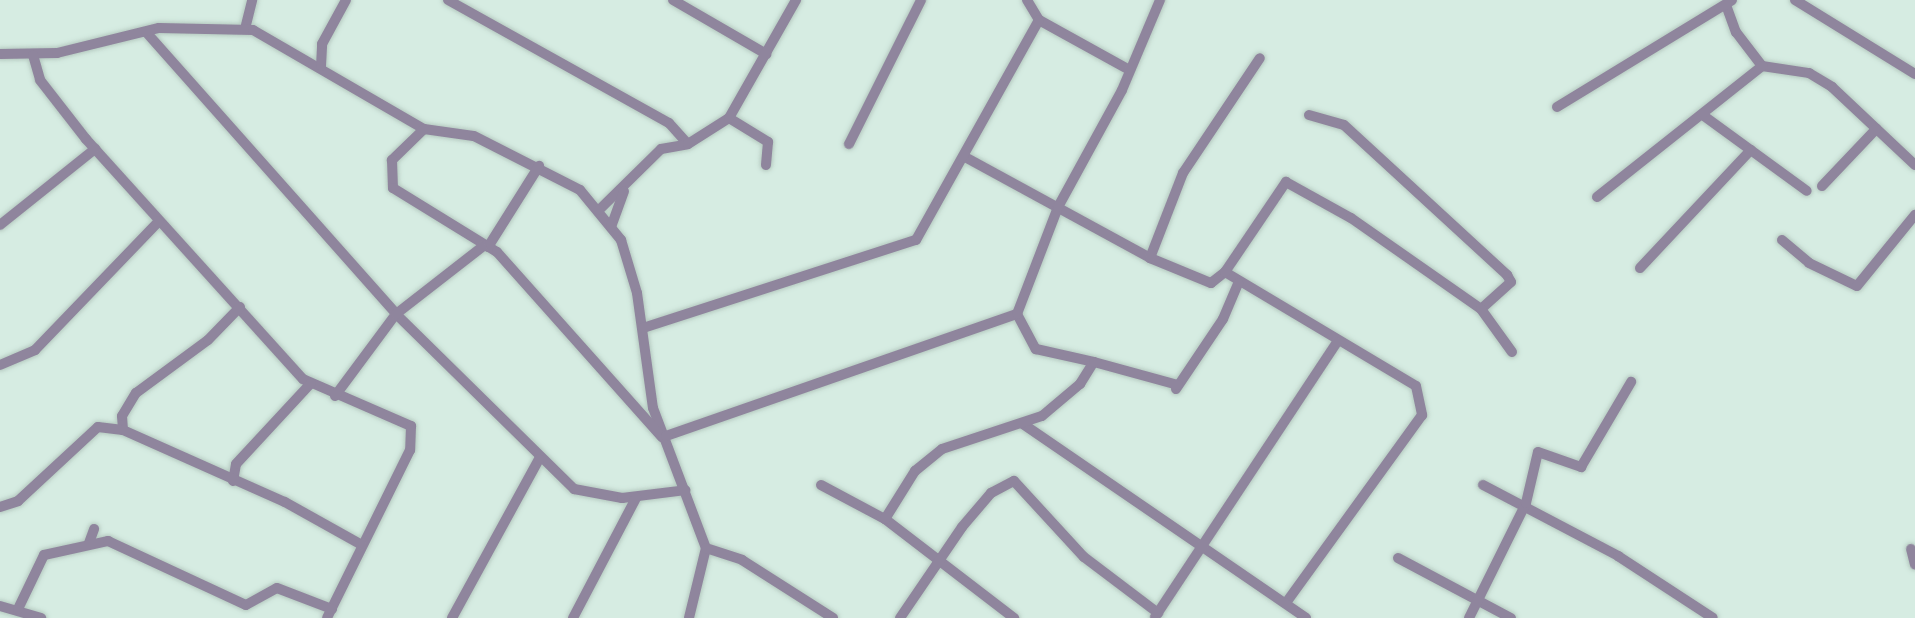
<!DOCTYPE html>
<style>
body{margin:0}
#map{position:relative;width:1915px;height:618px;overflow:hidden;background:#d6ece2;font-family:Lora,serif}
div>[style]{position:absolute}
[style*='--x']{left:calc(var(--x)*1px);top:calc(var(--y)*1px);width:calc(var(--w)*1px);rotate:calc(var(--a)*1deg)}
.roads{filter:drop-shadow(0 0 2px #b5c9c0) drop-shadow(0 0 2px #b5c9c0)}
.minor>*{height:10px;margin:-5px;padding:0 5px;transform-origin:5px;border-radius:5px;background:#8f859d}
span{translate:-50% -50%;white-space:nowrap;text-align:center;line-height:1.15;-webkit-text-stroke:7px #fff;paint-order:stroke}
</style>
<div id="map">
<div class="roads">
<div class="minor">
<i style="--x:448;--y:0;--w:253;--a:29.1"></i>
<i style="--x:669;--y:123;--w:28;--a:48"></i>
<i style="--x:673;--y:0;--w:108;--a:30.1"></i>
<i style="--x:1027;--y:0;--w:23;--a:59"></i>
<i style="--x:1039;--y:20;--w:99;--a:28.9"></i>
<i style="--x:1795;--y:0;--w:141;--a:31.7"></i>
<i style="--x:1726;--y:5;--w:29;--a:70"></i>
<i style="--x:1736;--y:32;--w:43;--a:52.6"></i>
<i style="--x:1762;--y:66;--w:48;--a:8.5"></i>
<i style="--x:1809;--y:73;--w:27;--a:31"></i>
<i style="--x:1832;--y:87;--w:114;--a:43.2"></i>
<i style="--x:245;--y:29;--w:30;--a:-76"></i>
<i style="--x:146;--y:32;--w:377;--a:48.4"></i>
<i style="--x:396;--y:314;--w:250;--a:44.5"></i>
<i style="--x:574;--y:489;--w:49;--a:10.6"></i>
<i style="--x:622;--y:498;--w:64;--a:-7.1"></i>
<i style="--x:0;--y:54;--w:57;--a:-1"></i>
<i style="--x:57;--y:53;--w:105;--a:-13.8"></i>
<i style="--x:159;--y:28;--w:94;--a:1.2"></i>
<i style="--x:253;--y:30;--w:198;--a:30.1"></i>
<i style="--x:424;--y:129;--w:50;--a:8"></i>
<i style="--x:474;--y:136;--w:119;--a:27"></i>
<i style="--x:580;--y:190;--w:65;--a:50.6"></i>
<i style="--x:621;--y:240;--w:55;--a:73.2"></i>
<i style="--x:637;--y:293;--w:116;--a:82.1"></i>
<i style="--x:653;--y:408;--w:150;--a:69.3"></i>
<i style="--x:706;--y:548;--w:72;--a:103.7"></i>
<i style="--x:33;--y:55;--w:26;--a:74"></i>
<i style="--x:40;--y:80;--w:75;--a:52.1"></i>
<i style="--x:86;--y:139;--w:324;--a:47.9"></i>
<i style="--x:303;--y:379;--w:118;--a:23.5"></i>
<i style="--x:411;--y:426;--w:24;--a:92"></i>
<i style="--x:410;--y:450;--w:187;--a:116.3"></i>
<i style="--x:321;--y:66;--w:22;--a:-87"></i>
<i style="--x:322;--y:44;--w:50;--a:-61.4"></i>
<i style="--x:1557;--y:107;--w:205;--a:-31.4"></i>
<i style="--x:1309;--y:115;--w:36;--a:16"></i>
<i style="--x:1344;--y:125;--w:222;--a:42.6"></i>
<i style="--x:1507;--y:275;--w:8;--a:60"></i>
<i style="--x:1511;--y:282;--w:40;--a:138"></i>
<i style="--x:1704;--y:116;--w:127;--a:36.1"></i>
<i style="--x:729;--y:118;--w:46;--a:31.6"></i>
<i style="--x:768;--y:142;--w:23;--a:95"></i>
<i style="--x:424;--y:129;--w:45;--a:135.9"></i>
<i style="--x:392;--y:160;--w:28;--a:88"></i>
<i style="--x:393;--y:188;--w:122;--a:31.6"></i>
<i style="--x:497;--y:252;--w:248;--a:48.3"></i>
<i style="--x:849;--y:144;--w:161;--a:-63.4"></i>
<i style="--x:965;--y:157;--w:211;--a:28.6"></i>
<i style="--x:1150;--y:258;--w:66;--a:22.3"></i>
<i style="--x:1211;--y:283;--w:18;--a:-38"></i>
<i style="--x:1225;--y:272;--w:222;--a:30.8"></i>
<i style="--x:1416;--y:386;--w:30;--a:78"></i>
<i style="--x:1422;--y:415;--w:232;--a:125.9"></i>
<i style="--x:1822;--y:186;--w:79;--a:-46.5"></i>
<i style="--x:1597;--y:197;--w:211;--a:-38.4"></i>
<i style="--x:599;--y:210;--w:87;--a:-44.5"></i>
<i style="--x:661;--y:149;--w:27;--a:-10"></i>
<i style="--x:688;--y:144;--w:49;--a:-32.4"></i>
<i style="--x:729;--y:118;--w:136;--a:-60.4"></i>
<i style="--x:0;--y:225;--w:122;--a:-38.7"></i>
<i style="--x:611;--y:227;--w:38;--a:-70"></i>
<i style="--x:1782;--y:240;--w:35;--a:40"></i>
<i style="--x:1809;--y:263;--w:53;--a:25.6"></i>
<i style="--x:1857;--y:286;--w:92;--a:-50.8"></i>
<i style="--x:488;--y:247;--w:96;--a:-57.8"></i>
<i style="--x:1150;--y:258;--w:91;--a:-68.8"></i>
<i style="--x:1183;--y:173;--w:138;--a:-56.2"></i>
<i style="--x:1640;--y:268;--w:162;--a:-46.8"></i>
<i style="--x:1225;--y:272;--w:109;--a:-55.9"></i>
<i style="--x:1286;--y:182;--w:74;--a:29"></i>
<i style="--x:1351;--y:218;--w:159;--a:35"></i>
<i style="--x:1481;--y:309;--w:53;--a:54.2"></i>
<i style="--x:1017;--y:314;--w:40;--a:62"></i>
<i style="--x:1036;--y:349;--w:59;--a:12.6"></i>
<i style="--x:643;--y:328;--w:287;--a:-17.9"></i>
<i style="--x:916;--y:240;--w:252;--a:-60.8"></i>
<i style="--x:0;--y:365;--w:38;--a:-23"></i>
<i style="--x:35;--y:350;--w:179;--a:-46.1"></i>
<i style="--x:1176;--y:389;--w:84;--a:-56.1"></i>
<i style="--x:1223;--y:319;--w:39;--a:-67"></i>
<i style="--x:335;--y:396;--w:102;--a:-53.4"></i>
<i style="--x:396;--y:314;--w:109;--a:-37.9"></i>
<i style="--x:1023;--y:424;--w:343;--a:34.4"></i>
<i style="--x:123;--y:430;--w:14;--a:-94"></i>
<i style="--x:122;--y:416;--w:27;--a:-59"></i>
<i style="--x:136;--y:393;--w:89;--a:-36.4"></i>
<i style="--x:208;--y:340;--w:46;--a:-45.9"></i>
<i style="--x:666;--y:436;--w:372;--a:-19.2"></i>
<i style="--x:1017;--y:314;--w:115;--a:-69"></i>
<i style="--x:1058;--y:207;--w:133;--a:-61.3"></i>
<i style="--x:1122;--y:90;--w:98;--a:-67.1"></i>
<i style="--x:233;--y:481;--w:17;--a:-80"></i>
<i style="--x:236;--y:464;--w:110;--a:-47.2"></i>
<i style="--x:821;--y:485;--w:72;--a:28"></i>
<i style="--x:885;--y:519;--w:163;--a:37.5"></i>
<i style="--x:1483;--y:485;--w:153;--a:27.7"></i>
<i style="--x:1618;--y:556;--w:113;--a:33.1"></i>
<i style="--x:0;--y:507;--w:19;--a:-18"></i>
<i style="--x:18;--y:501;--w:109;--a:-42.8"></i>
<i style="--x:98;--y:427;--w:25;--a:7"></i>
<i style="--x:123;--y:430;--w:177;--a:24"></i>
<i style="--x:285;--y:502;--w:88;--a:29.2"></i>
<i style="--x:885;--y:519;--w:57;--a:-58"></i>
<i style="--x:915;--y:471;--w:35;--a:-39"></i>
<i style="--x:942;--y:449;--w:105;--a:-18.3"></i>
<i style="--x:1042;--y:416;--w:50;--a:-40.1"></i>
<i style="--x:1080;--y:384;--w:26;--a:-58"></i>
<i style="--x:1094;--y:362;--w:87;--a:15.3"></i>
<i style="--x:89;--y:543;--w:15;--a:-70"></i>
<i style="--x:706;--y:548;--w:38;--a:18"></i>
<i style="--x:742;--y:560;--w:108;--a:32.5"></i>
<i style="--x:1911;--y:549;--w:16;--a:76"></i>
<i style="--x:1398;--y:558;--w:128;--a:28"></i>
<i style="--x:0;--y:606;--w:43;--a:16.3"></i>
<i style="--x:18;--y:609;--w:60;--a:-64.3"></i>
<i style="--x:44;--y:555;--w:66;--a:-12.3"></i>
<i style="--x:108;--y:541;--w:152;--a:24.9"></i>
<i style="--x:246;--y:605;--w:35;--a:-29"></i>
<i style="--x:277;--y:588;--w:59;--a:20.9"></i>
<i style="--x:1155;--y:617;--w:330;--a:-56.5"></i>
<i style="--x:452;--y:618;--w:181;--a:-61.3"></i>
<i style="--x:573;--y:618;--w:136;--a:-62.3"></i>
<i style="--x:900;--y:618;--w:110;--a:-55.7"></i>
<i style="--x:962;--y:527;--w:45;--a:-49.5"></i>
<i style="--x:991;--y:493;--w:26;--a:-28"></i>
<i style="--x:1014;--y:481;--w:103;--a:47.4"></i>
<i style="--x:1084;--y:557;--w:93;--a:37.1"></i>
<i style="--x:1469;--y:618;--w:128;--a:-63.6"></i>
<i style="--x:1526;--y:503;--w:52;--a:-76.8"></i>
<i style="--x:1538;--y:452;--w:46;--a:19.2"></i>
<i style="--x:1581;--y:467;--w:99;--a:-59.5"></i>
</div>
</div>
</div>
